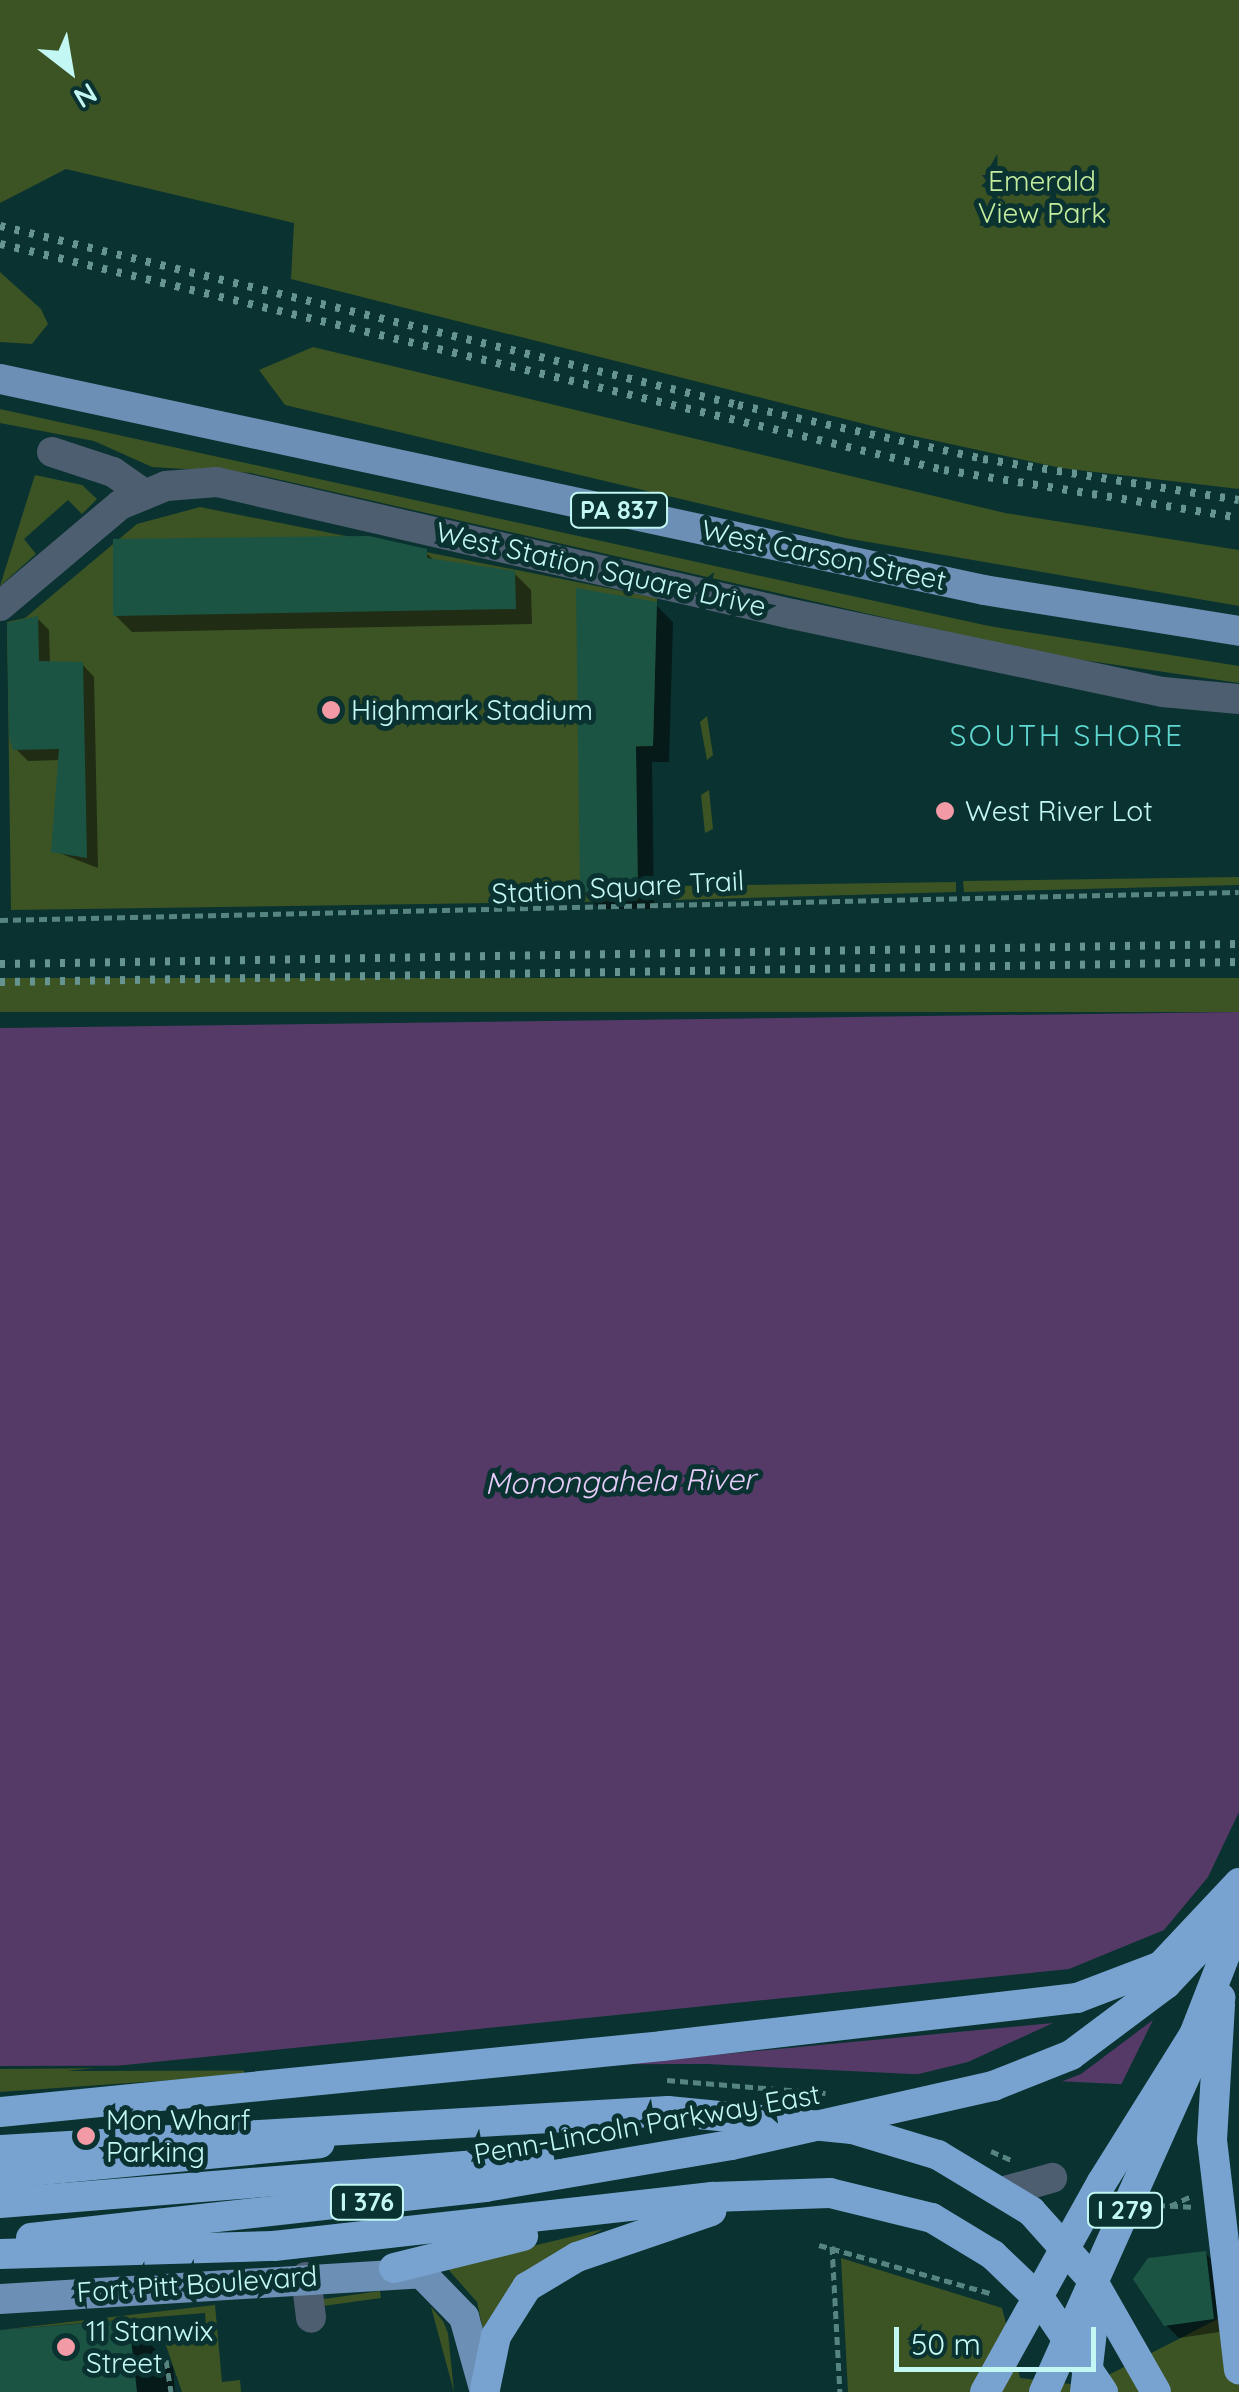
<!DOCTYPE html>
<style>
body{margin:0}
#map{position:relative;width:1239px;height:2392px;overflow:hidden;background:#0a3230;font-family:Quicksand,sans-serif}
div>[style]{position:absolute}
[style*='--x']{left:calc(var(--x)*1px);top:calc(var(--y)*1px);width:calc(var(--w)*1px);rotate:calc(var(--a)*1deg)}
.green>*{inset:0;background:#3c5324;transform-origin:0 0}
.water>*{inset:0;background:#553a68}
.pier>*{inset:0;background:#0a3230}
.shadow>*{inset:0;background:#0007}
.building>*{inset:0;background:#1c5443}
.path>*{height:5px;margin-top:-2.5px;transform-origin:0;background:repeating-linear-gradient(90deg,#568481 0 8px,transparent 0 13px)}
.minor>*{height:30px;margin:-15px;padding:0 15px;transform-origin:15px;border-radius:15px;background:#4d5e70}
.major>*{height:30px;margin:-15px;padding:0 15px;transform-origin:15px;border-radius:15px;background:#6c8fb5}
.highway>*{height:30px;margin:-15px;padding:0 15px;transform-origin:15px;border-radius:15px;background:#78a3d0}
.rail>*{height:8px;margin-top:-4px;transform-origin:0;background:repeating-linear-gradient(90deg,#669491 0 5px,transparent 0 15px)}
.highway-bridge>*{height:30px;margin:-15px;padding:0 15px;transform-origin:15px;border-radius:15px;background:#78a3d0}
.dots>*{width:28px;height:28px;translate:-50% -50%;box-sizing:border-box;border:5px solid #0a3230;border-radius:50%}
span{translate:-50% -50%;white-space:nowrap;text-align:center;line-height:1.15;-webkit-text-stroke:10px #0a3230;paint-order:stroke}
.shield-label span{padding:2px 8px;background:#0a3230;border:2px solid;border-radius:8px;-webkit-text-stroke-width:0}
.shield-label{font-size:25px;color:#c2f7f3;font-weight:700}
.park-label{font-size:28px;color:#c3eb9d}
.street-label{font-size:28px;color:#c2f7f3}
.poi-label{font-size:28px;color:#c2f7f3}
.left{translate:0 -50%;text-align:left}
.neighbourhood-label{font-size:30px;color:#5fd6d0;letter-spacing:2.5px}
.water-label{font-size:30px;color:#e6ccf9;font-style:italic}
.north{position:absolute;left:20px;top:20px;width:100px;height:100px;-webkit-text-stroke:8px #0a3230;paint-order:stroke;rotate:149deg;font-size:28px;font-weight:700;line-height:40px;text-align:center;color:#c2f7f3}
.north::after{content:'';display:block;margin:auto;width:35px;height:45px;background:#c2f7f3;clip-path:polygon(50% 0,100% 100%,50% 72%,0 100%)}
.scale{position:absolute;left:894px;top:2327px;width:202px;height:45px;box-sizing:border-box;border:5px solid #c2f7f3;border-top:0;padding-left:12px;font-size:30px;line-height:35px;white-space:nowrap;color:#c2f7f3;-webkit-text-stroke:8px #0a3230;paint-order:stroke}
</style>
<div id="map">
<div class="green">
<i style="clip-path:polygon(0 0,1239px 0,1239px 489px,1061px 468px,900px 433px,291px 279px,294px 223px,66px 169px,0 203px)"></i>
<i style="clip-path:polygon(0 272px,41px 309px,48px 324px,32px 344px,0 342px)"></i>
<i style="clip-path:polygon(313px 347px,1005px 513px,1239px 550px,1239px 606px,845px 538px,285px 405px,259px 370px)"></i>
<i style="clip-path:polygon(0 409px,989px 626px,1239px 666px,1239px 683px,1049px 655px,251px 473px,152px 467px,94px 441px,0 423px)"></i>
<i style="clip-path:polygon(35px 475px,82px 485px,97px 499px,82px 514px,68px 500px,24px 539px,36px 554px,0 586px)"></i>
<i style="clip-path:polygon(200px 507px,657px 598px,653px 746px,636px 747px,638px 901px,11px 910px,7px 622px,25px 618px,137px 524px)"></i>
<i style="clip-path:polygon(707px 716px,713px 755px,707px 760px,700px 722px)"></i>
<i style="clip-path:polygon(709px 790px,713px 829px,705px 833px,701px 795px)"></i>
<i style="clip-path:polygon(1239px 877px,1239px 885px,964px 892px,963px 881px)"></i>
<i style="clip-path:polygon(956px 882px,956px 892px,673px 900px,672px 886px)"></i>
<i style="left:1239px;top:978px;width:34px;height:1239px;rotate:90deg"></i>
<i style="clip-path:polygon(244px 2067px,244px 2075px,0 2092px,0 2069px)"></i>
<i style="clip-path:polygon(603px 2229px,529px 2270px,485px 2339px,477px 2302px,446px 2267px)"></i>
<i style="clip-path:polygon(841px 2258px,1002px 2308px,1020px 2378px,1087px 2386px,1239px 2308px,1239px 2392px,848px 2392px)"></i>
<i style="left:380px;top:2291px;width:7px;height:62px;rotate:82deg"></i>
<i style="clip-path:polygon(215px 2305px,222px 2382px,240px 2380px,241px 2392px,182px 2392px,162px 2334px,206px 2328px,205px 2313px,0 2330px)"></i>
<i style="clip-path:polygon(431px 2307px,443px 2321px,448px 2333px,454px 2392px)"></i>
</div>
<div class="water">
<i style="clip-path:polygon(1239px 1012px,1239px 2090px,707px 2064px,0 2066px,0 1028px)"></i>
</div>
<div class="pier">
<i style="clip-path:polygon(1239px 1812px,1239px 2095px,1119px 2089px,1153px 2020px,1081px 2074px,1050px 2086px,898px 2079px,968px 2062px,1053px 2023px,555px 2070px,66px 2071px,1069px 1969px,1164px 1930px,1208px 1877px)"></i>
</div>
<div class="shadow">
<i style="clip-path:polygon(425px 552px,436px 562px,514px 573px,531px 590px,532px 624px,132px 632px,115px 615px)"></i>
<i style="clip-path:polygon(656px 605px,673px 622px,669px 762px,652px 762px,654px 909px,600px 909px,583px 892px)"></i>
<i style="clip-path:polygon(37px 618px,49px 630px,50px 664px,82px 664px,94px 677px,98px 868px,54px 851px,60px 760px,28px 761px,16px 749px)"></i>
<i style="clip-path:polygon(1205px 2253px,1218px 2266px,1226px 2331px,1179px 2338px,1166px 2325px)"></i>
<i style="clip-path:polygon(128px 2322px,173px 2367px,175px 2392px,0 2392px,0 2333px)"></i>
</div>
<div class="building">
<i style="clip-path:polygon(369px 536px,427px 549px,427px 558px,515px 571px,516px 609px,113px 616px,113px 539px)"></i>
<i style="clip-path:polygon(576px 588px,657px 602px,653px 746px,636px 746px,638px 892px,580px 893px)"></i>
<i style="clip-path:polygon(38px 616px,39px 661px,83px 662px,87px 858px,51px 852px,59px 749px,13px 750px,9px 736px,7px 623px)"></i>
<i style="clip-path:polygon(1206px 2251px,1214px 2319px,1164px 2326px,1133px 2279px,1148px 2258px)"></i>
<i style="clip-path:polygon(129px 2320px,137px 2392px,0 2392px,0 2330px)"></i>
</div>
<div class="path">
<i style="--x:0;--y:920;--w:1239;--a:-1.29"></i>
<i style="--x:667;--y:2080;--w:159;--a:4.7"></i>
<i style="--x:991;--y:2151;--w:24;--a:24"></i>
<i style="--x:1157;--y:2205;--w:34;--a:3"></i>
<i style="--x:1170;--y:2206;--w:23;--a:-25"></i>
<i style="--x:819;--y:2245;--w:181;--a:15.7"></i>
<i style="--x:832;--y:2246;--w:146;--a:86.9"></i>
<i style="--x:134;--y:2364;--w:32;--a:-7"></i>
<i style="--x:166;--y:2360;--w:32;--a:81"></i>
</div>
<div class="minor">
<i style="--x:52;--y:452;--w:64;--a:18.2"></i>
<i style="--x:113;--y:472;--w:37;--a:35"></i>
<i style="--x:0;--y:606;--w:157;--a:-40.1"></i>
<i style="--x:120;--y:505;--w:50;--a:-22.4"></i>
<i style="--x:166;--y:486;--w:51;--a:-4.5"></i>
<i style="--x:217;--y:482;--w:590;--a:12.93"></i>
<i style="--x:792;--y:614;--w:379;--a:11.9"></i>
<i style="--x:1163;--y:692;--w:76;--a:5.3"></i>
<i style="--x:1005;--y:2191;--w:49;--a:-15.5"></i>
<i style="--x:306;--y:2277;--w:41;--a:83"></i>
</div>
<div class="major">
<i style="--x:0;--y:379;--w:1006;--a:12.1"></i>
<i style="--x:984;--y:590;--w:258;--a:9.1"></i>
<i style="--x:0;--y:2299;--w:422;--a:-3.5"></i>
<i style="--x:421;--y:2273;--w:62;--a:45.7"></i>
<i style="--x:464;--y:2317;--w:78;--a:74.4"></i>
</div>
<div class="highway">
<i style="--x:662;--y:2046;--w:418;--a:-6.6"></i>
<i style="--x:1077;--y:1998;--w:90;--a:-20.9"></i>
<i style="--x:1161;--y:1966;--w:114;--a:-46.8"></i>
<i style="--x:0;--y:2150;--w:669;--a:-3.34"></i>
<i style="--x:668;--y:2111;--w:185;--a:5.6"></i>
<i style="--x:852;--y:2129;--w:90;--a:16.8"></i>
<i style="--x:938;--y:2155;--w:109;--a:31.1"></i>
<i style="--x:1031;--y:2211;--w:90;--a:48.2"></i>
<i style="--x:1091;--y:2278;--w:131;--a:60.3"></i>
<i style="--x:0;--y:2174;--w:321;--a:-5.5"></i>
<i style="--x:1102;--y:2182;--w:173;--a:-58"></i>
<i style="--x:1194;--y:2035;--w:124;--a:-68.8"></i>
<i style="--x:0;--y:2203;--w:541;--a:-4.56"></i>
<i style="--x:31;--y:2238;--w:457;--a:-6.4"></i>
<i style="--x:485;--y:2187;--w:250;--a:-9.7"></i>
<i style="--x:0;--y:2254;--w:274;--a:-1.7"></i>
<i style="--x:274;--y:2246;--w:441;--a:-6.4"></i>
<i style="--x:712;--y:2197;--w:118;--a:-1.9"></i>
<i style="--x:830;--y:2193;--w:105;--a:13.8"></i>
<i style="--x:932;--y:2218;--w:71;--a:31.2"></i>
<i style="--x:993;--y:2255;--w:68;--a:43.8"></i>
<i style="--x:1042;--y:2302;--w:109;--a:55.9"></i>
<i style="--x:394;--y:2268;--w:133;--a:-13.9"></i>
<i style="--x:485;--y:2389;--w:54;--a:-78.3"></i>
<i style="--x:496;--y:2336;--w:58;--a:-57.7"></i>
<i style="--x:527;--y:2287;--w:58;--a:-31"></i>
<i style="--x:577;--y:2257;--w:142;--a:-18.9"></i>
</div>
<div class="rail">
<i style="--x:0;--y:226;--w:759;--a:13.63"></i>
<i style="--x:738;--y:405;--w:251;--a:12.4"></i>
<i style="--x:983;--y:459;--w:259;--a:9.1"></i>
<i style="--x:0;--y:244;--w:971;--a:13.46"></i>
<i style="--x:944;--y:470;--w:299;--a:9.2"></i>
<i style="--x:0;--y:964;--w:1239;--a:-0.92"></i>
<i style="--x:0;--y:982;--w:1239;--a:-0.92"></i>
</div>
<div class="highway-bridge">
<i style="--x:1220;--y:2005;--w:135;--a:93.4"></i>
<i style="--x:1212;--y:2140;--w:231;--a:83.3"></i>
<i style="--x:0;--y:2112;--w:665;--a:-5.69"></i>
<i style="--x:731;--y:2145;--w:269;--a:-12.7"></i>
<i style="--x:993;--y:2086;--w:84;--a:-21.7"></i>
<i style="--x:1071;--y:2055;--w:119;--a:-36.8"></i>
<i style="--x:1166;--y:1984;--w:107;--a:-46.9"></i>
<i style="--x:985;--y:2392;--w:240;--a:-60.9"></i>
<i style="--x:1044;--y:2392;--w:432;--a:-65.9"></i>
<i style="--x:1085;--y:2392;--w:88;--a:-83.4"></i>
</div>
<div class="dots">
<i style="left:331px;top:710px;background:#f39aa7"></i>
<i style="left:945px;top:811px;background:#f39aa7"></i>
<i style="left:86px;top:2136px;background:#f39aa7"></i>
<i style="left:66px;top:2347px;background:#f39aa7"></i>
</div>
<div class="shield-label">
<span style="left:619px;top:510px">PA 837</span>
<span style="left:367px;top:2202px">I 376</span>
<span style="left:1125px;top:2210px">I 279</span>
</div>
<div class="park-label">
<span style="left:1042px;top:197px">Emerald<br>View Park</span>
</div>
<div class="street-label">
<span style="left:824px;top:555px;rotate:12deg">West Carson Street</span>
<span style="left:601px;top:569px;rotate:13deg">West Station Square Drive</span>
<span style="left:618px;top:887px;rotate:-3deg">Station Square Trail</span>
<span style="left:647px;top:2124px;rotate:-10deg">Penn-Lincoln Parkway East</span>
<span style="left:197px;top:2284px;rotate:-4deg">Fort Pitt Boulevard</span>
</div>
<div class="poi-label">
<span class="left" style="left:351px;top:710px">Highmark Stadium</span>
<span class="left" style="left:965px;top:811px">West River Lot</span>
<span class="left" style="left:106px;top:2136px">Mon Wharf<br>Parking</span>
<span class="left" style="left:86px;top:2347px">11 Stanwix<br>Street</span>
</div>
<div class="neighbourhood-label">
<span style="left:1067px;top:735px">SOUTH SHORE</span>
</div>
<div class="water-label">
<span style="left:620px;top:1481px;rotate:-1deg">Monongahela River</span>
</div>
<div class="north">N</div>
<div class="scale">50 m</div>
</div>
